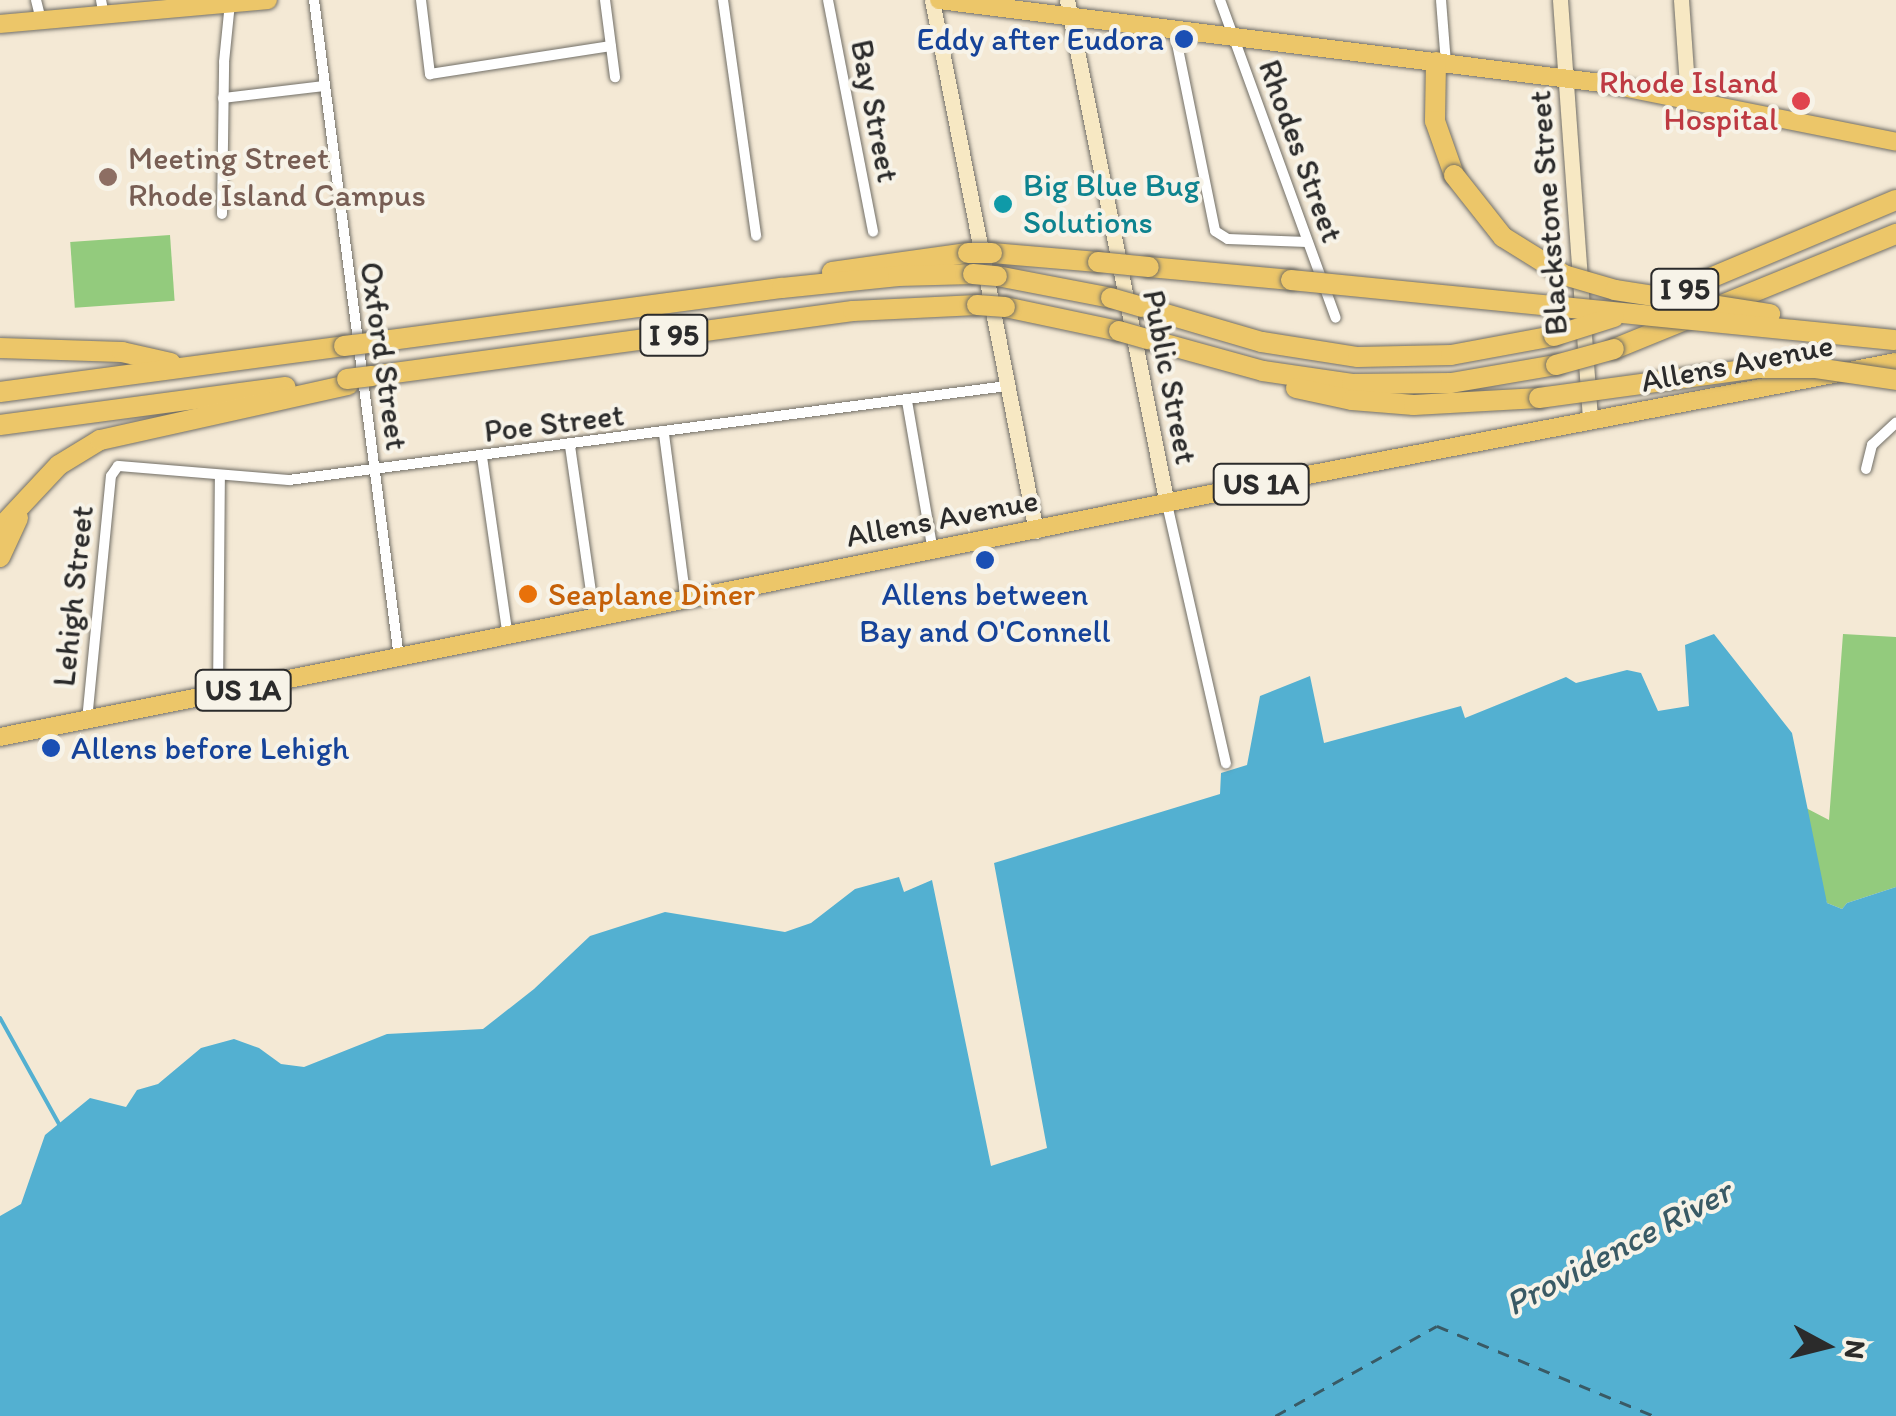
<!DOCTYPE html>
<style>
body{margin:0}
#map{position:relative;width:1896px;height:1416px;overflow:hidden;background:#f4e9d5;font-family:Itim,sans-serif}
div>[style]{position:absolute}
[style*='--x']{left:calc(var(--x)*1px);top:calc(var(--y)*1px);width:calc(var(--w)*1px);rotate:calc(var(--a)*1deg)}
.green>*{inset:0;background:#93cb7d;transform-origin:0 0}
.water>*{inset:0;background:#53b0d1}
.stream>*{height:4px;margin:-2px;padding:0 2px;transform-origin:2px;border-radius:2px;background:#53b0d1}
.ferry>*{height:2.5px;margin-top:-1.25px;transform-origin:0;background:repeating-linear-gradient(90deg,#395a65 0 12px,transparent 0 22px)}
.roads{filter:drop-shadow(0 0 2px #716e66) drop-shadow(0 0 2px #716e66)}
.street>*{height:10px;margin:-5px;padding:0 5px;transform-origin:5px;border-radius:5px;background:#fff}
.secondary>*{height:15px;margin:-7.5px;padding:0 7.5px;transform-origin:7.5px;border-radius:7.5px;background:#f7e8c3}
.primary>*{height:18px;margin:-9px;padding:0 9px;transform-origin:9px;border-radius:9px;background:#ecc669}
.highway>*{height:20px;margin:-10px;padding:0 10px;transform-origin:10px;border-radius:10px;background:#ecc669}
.bridges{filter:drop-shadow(0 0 2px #716e66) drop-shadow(0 0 2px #716e66)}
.highway-bridge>*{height:20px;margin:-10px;padding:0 10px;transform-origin:10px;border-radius:10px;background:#ecc669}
.dots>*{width:28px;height:28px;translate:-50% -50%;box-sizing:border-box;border:5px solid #f7f3e8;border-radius:50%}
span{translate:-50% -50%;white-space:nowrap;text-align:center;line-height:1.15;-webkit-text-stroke:8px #f7f3e8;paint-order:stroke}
.shield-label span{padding:2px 8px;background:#f7f3e8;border:2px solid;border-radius:8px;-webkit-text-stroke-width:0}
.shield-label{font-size:30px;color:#2b2b2b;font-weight:700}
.transit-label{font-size:32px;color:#164399}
.right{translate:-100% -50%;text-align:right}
.left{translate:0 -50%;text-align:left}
.health-label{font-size:32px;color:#be3a42}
.street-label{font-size:32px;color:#2b2b2b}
.education-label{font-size:32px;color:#785e54}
.culture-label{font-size:32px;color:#0d838f}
.food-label{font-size:32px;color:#c56008}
.water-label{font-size:35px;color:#395a65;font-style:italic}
.north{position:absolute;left:1776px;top:1296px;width:100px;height:100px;-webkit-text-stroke:8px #f7f3e8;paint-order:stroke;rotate:97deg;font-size:28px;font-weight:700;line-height:40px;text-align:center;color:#2b2b2b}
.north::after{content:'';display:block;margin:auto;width:35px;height:45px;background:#2b2b2b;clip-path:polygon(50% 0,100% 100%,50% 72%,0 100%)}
</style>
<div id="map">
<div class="green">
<i style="left:170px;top:235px;width:66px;height:100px;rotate:86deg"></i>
<i style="clip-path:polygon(1843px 634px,1896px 637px,1896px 887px,1847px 903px,1842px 909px,1827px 903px,1822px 890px,1806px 808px,1829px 820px)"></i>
</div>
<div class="water">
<i style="clip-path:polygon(1714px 634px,1792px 733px,1827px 903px,1842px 909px,1847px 903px,1896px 887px,1896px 1416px,0 1416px,0 1216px,21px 1204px,45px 1135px,90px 1098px,126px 1107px,137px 1090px,158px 1084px,201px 1048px,234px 1039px,259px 1048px,281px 1064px,304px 1067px,387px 1034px,483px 1029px,534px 989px,590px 936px,665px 912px,785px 932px,811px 923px,855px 889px,899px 877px,904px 892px,932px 880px,991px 1166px,1047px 1148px,994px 863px,1220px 794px,1221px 773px,1247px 765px,1260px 696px,1310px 676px,1324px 743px,1461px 706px,1465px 718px,1566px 677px,1576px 683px,1627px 670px,1641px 673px,1658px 711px,1689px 706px,1685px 645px)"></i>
</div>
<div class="stream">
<i style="--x:0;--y:1018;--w:121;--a:60.9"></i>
</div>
<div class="ferry">
<i style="--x:1275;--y:1416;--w:185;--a:-29.1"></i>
<i style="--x:1437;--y:1326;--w:235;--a:22.5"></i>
</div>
<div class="roads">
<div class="street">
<i style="--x:36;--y:0;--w:21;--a:76"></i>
<i style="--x:101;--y:0;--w:15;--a:79"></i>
<i style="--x:314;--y:0;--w:663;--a:82.64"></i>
<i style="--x:421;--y:0;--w:75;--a:83.1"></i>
<i style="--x:430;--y:74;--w:183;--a:-8.8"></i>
<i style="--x:605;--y:0;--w:78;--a:82.6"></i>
<i style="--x:723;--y:0;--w:238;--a:82"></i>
<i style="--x:828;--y:0;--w:236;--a:79"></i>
<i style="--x:1220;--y:0;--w:338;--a:70"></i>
<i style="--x:1441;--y:0;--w:63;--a:85.5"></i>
<i style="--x:1174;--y:29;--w:206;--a:78.5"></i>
<i style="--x:1215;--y:231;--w:15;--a:32"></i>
<i style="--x:1228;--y:239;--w:79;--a:2.2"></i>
<i style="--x:223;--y:98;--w:101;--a:-6.8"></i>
<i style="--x:222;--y:214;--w:152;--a:-89.2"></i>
<i style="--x:224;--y:62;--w:59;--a:-84.2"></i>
<i style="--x:907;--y:401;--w:152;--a:80.2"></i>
<i style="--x:664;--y:434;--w:167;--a:82.5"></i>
<i style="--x:570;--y:446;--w:175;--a:81.8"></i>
<i style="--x:482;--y:457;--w:183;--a:81.8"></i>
<i style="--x:1866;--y:469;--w:25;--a:-76"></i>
<i style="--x:1872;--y:445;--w:33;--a:-43"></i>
<i style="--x:1167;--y:504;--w:266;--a:77.2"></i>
<i style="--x:218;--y:694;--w:216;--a:-89.5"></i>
<i style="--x:87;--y:720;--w:245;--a:-84.4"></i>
<i style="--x:111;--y:476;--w:12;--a:-55"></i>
<i style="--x:118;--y:466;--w:172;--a:4.7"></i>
<i style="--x:289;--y:480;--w:724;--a:-7.46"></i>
</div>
<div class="secondary">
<i style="--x:932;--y:0;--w:541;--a:78.92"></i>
<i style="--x:1067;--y:0;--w:514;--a:78.78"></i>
<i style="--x:1560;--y:0;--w:422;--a:85.9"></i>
<i style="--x:1681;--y:0;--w:99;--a:86"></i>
</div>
<div class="primary">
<i style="--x:939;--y:0;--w:668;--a:7.14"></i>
<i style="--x:1602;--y:83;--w:300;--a:11.3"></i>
<i style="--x:0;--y:24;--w:269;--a:-5.1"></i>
<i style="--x:0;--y:737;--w:1270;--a:-11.35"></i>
<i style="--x:1245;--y:487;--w:663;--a:-10.87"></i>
</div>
<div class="highway">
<i style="--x:1436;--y:62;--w:59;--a:91"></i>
<i style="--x:1435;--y:121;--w:57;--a:70.6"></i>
<i style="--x:992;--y:253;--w:106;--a:4.9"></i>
<i style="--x:1149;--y:267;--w:143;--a:5.2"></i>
<i style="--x:832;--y:272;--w:137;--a:-8"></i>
<i style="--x:997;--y:276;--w:116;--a:10.9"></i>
<i style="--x:1658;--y:300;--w:258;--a:-22.8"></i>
<i style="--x:1005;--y:307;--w:116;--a:11.9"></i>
<i style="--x:1142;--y:307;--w:125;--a:16.3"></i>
<i style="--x:1262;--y:342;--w:97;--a:8.9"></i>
<i style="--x:1358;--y:357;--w:93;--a:-1.2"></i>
<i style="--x:1451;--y:355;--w:105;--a:-10.5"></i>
<i style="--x:1147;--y:339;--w:120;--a:15.4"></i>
<i style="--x:1263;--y:371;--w:90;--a:8.3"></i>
<i style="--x:1352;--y:384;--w:99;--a:-0.6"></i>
<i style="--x:1451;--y:383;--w:107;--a:-9.7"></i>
<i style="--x:368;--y:343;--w:418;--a:-7.6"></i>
<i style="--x:782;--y:288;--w:117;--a:-5.9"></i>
<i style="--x:898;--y:276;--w:75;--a:-1.5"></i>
<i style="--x:0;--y:348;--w:122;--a:1.9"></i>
<i style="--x:122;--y:352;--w:50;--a:12.7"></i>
<i style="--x:1614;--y:349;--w:305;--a:-22.2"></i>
<i style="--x:372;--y:376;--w:485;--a:-7.7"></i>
<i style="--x:853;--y:311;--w:124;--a:-2.8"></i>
<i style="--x:1296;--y:388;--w:57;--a:12.1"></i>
<i style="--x:1352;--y:400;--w:62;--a:4.6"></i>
<i style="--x:1414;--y:405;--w:125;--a:-3.2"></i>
<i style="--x:0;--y:392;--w:347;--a:-7.6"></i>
<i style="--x:0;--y:425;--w:288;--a:-7.6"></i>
<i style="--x:0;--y:528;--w:86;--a:-46.9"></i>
<i style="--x:59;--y:465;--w:48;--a:-31.4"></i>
<i style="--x:100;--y:440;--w:254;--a:-12.5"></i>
<i style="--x:0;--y:557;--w:43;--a:-65.2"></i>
</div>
</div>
<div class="bridges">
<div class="highway-bridge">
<i style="--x:1454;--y:175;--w:79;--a:51.7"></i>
<i style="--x:1503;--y:237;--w:72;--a:31.9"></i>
<i style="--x:1564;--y:275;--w:53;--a:16.4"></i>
<i style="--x:1615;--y:290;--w:157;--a:8.8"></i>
<i style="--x:968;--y:253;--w:24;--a:0"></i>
<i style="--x:1098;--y:262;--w:51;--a:5.6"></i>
<i style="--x:973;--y:274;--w:24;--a:5"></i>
<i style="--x:1291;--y:280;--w:606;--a:5.68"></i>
<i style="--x:1111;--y:298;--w:32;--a:16"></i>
<i style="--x:977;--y:305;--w:28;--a:4"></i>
<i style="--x:1119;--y:331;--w:29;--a:16"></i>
<i style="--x:1554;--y:336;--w:63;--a:-17.6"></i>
<i style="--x:344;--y:346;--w:24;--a:-7"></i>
<i style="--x:1556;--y:365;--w:60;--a:-15.4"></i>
<i style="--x:347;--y:379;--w:25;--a:-7"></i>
<i style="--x:1539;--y:398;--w:220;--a:-7.8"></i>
<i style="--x:1757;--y:368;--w:59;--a:0"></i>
<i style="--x:1816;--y:368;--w:81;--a:8.5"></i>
</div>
</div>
<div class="dots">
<i style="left:1184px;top:39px;background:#1a4fb4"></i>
<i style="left:1801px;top:101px;background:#e0444e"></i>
<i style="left:108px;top:177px;background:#8d6e63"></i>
<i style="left:1003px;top:204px;background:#0f9aa8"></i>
<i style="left:985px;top:560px;background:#1a4fb4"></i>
<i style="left:528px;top:594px;background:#e8710a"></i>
<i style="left:51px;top:748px;background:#1a4fb4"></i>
</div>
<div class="shield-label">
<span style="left:1685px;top:289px">I 95</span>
<span style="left:674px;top:335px">I 95</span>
<span style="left:1261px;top:484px">US 1A</span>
<span style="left:243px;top:690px">US 1A</span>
</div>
<div class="transit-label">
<span class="right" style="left:1164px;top:39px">Eddy after Eudora</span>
<span style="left:985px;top:613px">Allens between<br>Bay and O'Connell</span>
<span class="left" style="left:71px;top:748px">Allens before Lehigh</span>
</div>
<div class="health-label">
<span class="right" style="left:1778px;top:101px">Rhode Island<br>Hospital</span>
</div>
<div class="street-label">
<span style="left:875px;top:111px;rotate:79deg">Bay Street</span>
<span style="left:1301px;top:151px;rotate:70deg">Rhodes Street</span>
<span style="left:1548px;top:213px;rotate:-94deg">Blackstone Street</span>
<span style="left:384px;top:356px;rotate:82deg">Oxford Street</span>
<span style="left:1737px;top:363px;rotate:-11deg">Allens Avenue</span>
<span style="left:1170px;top:377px;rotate:79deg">Public Street</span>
<span style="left:554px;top:423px;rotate:-7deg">Poe Street</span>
<span style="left:942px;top:518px;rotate:-11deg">Allens Avenue</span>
<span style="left:73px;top:596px;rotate:-84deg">Lehigh Street</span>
</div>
<div class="education-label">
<span class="left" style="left:128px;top:177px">Meeting Street<br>Rhode Island Campus</span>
</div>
<div class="culture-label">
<span class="left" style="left:1023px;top:204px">Big Blue Bug<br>Solutions</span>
</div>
<div class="food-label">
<span class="left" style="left:548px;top:594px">Seaplane Diner</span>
</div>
<div class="water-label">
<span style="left:1618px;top:1247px;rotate:-28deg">Providence River</span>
</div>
<div class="north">N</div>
</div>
